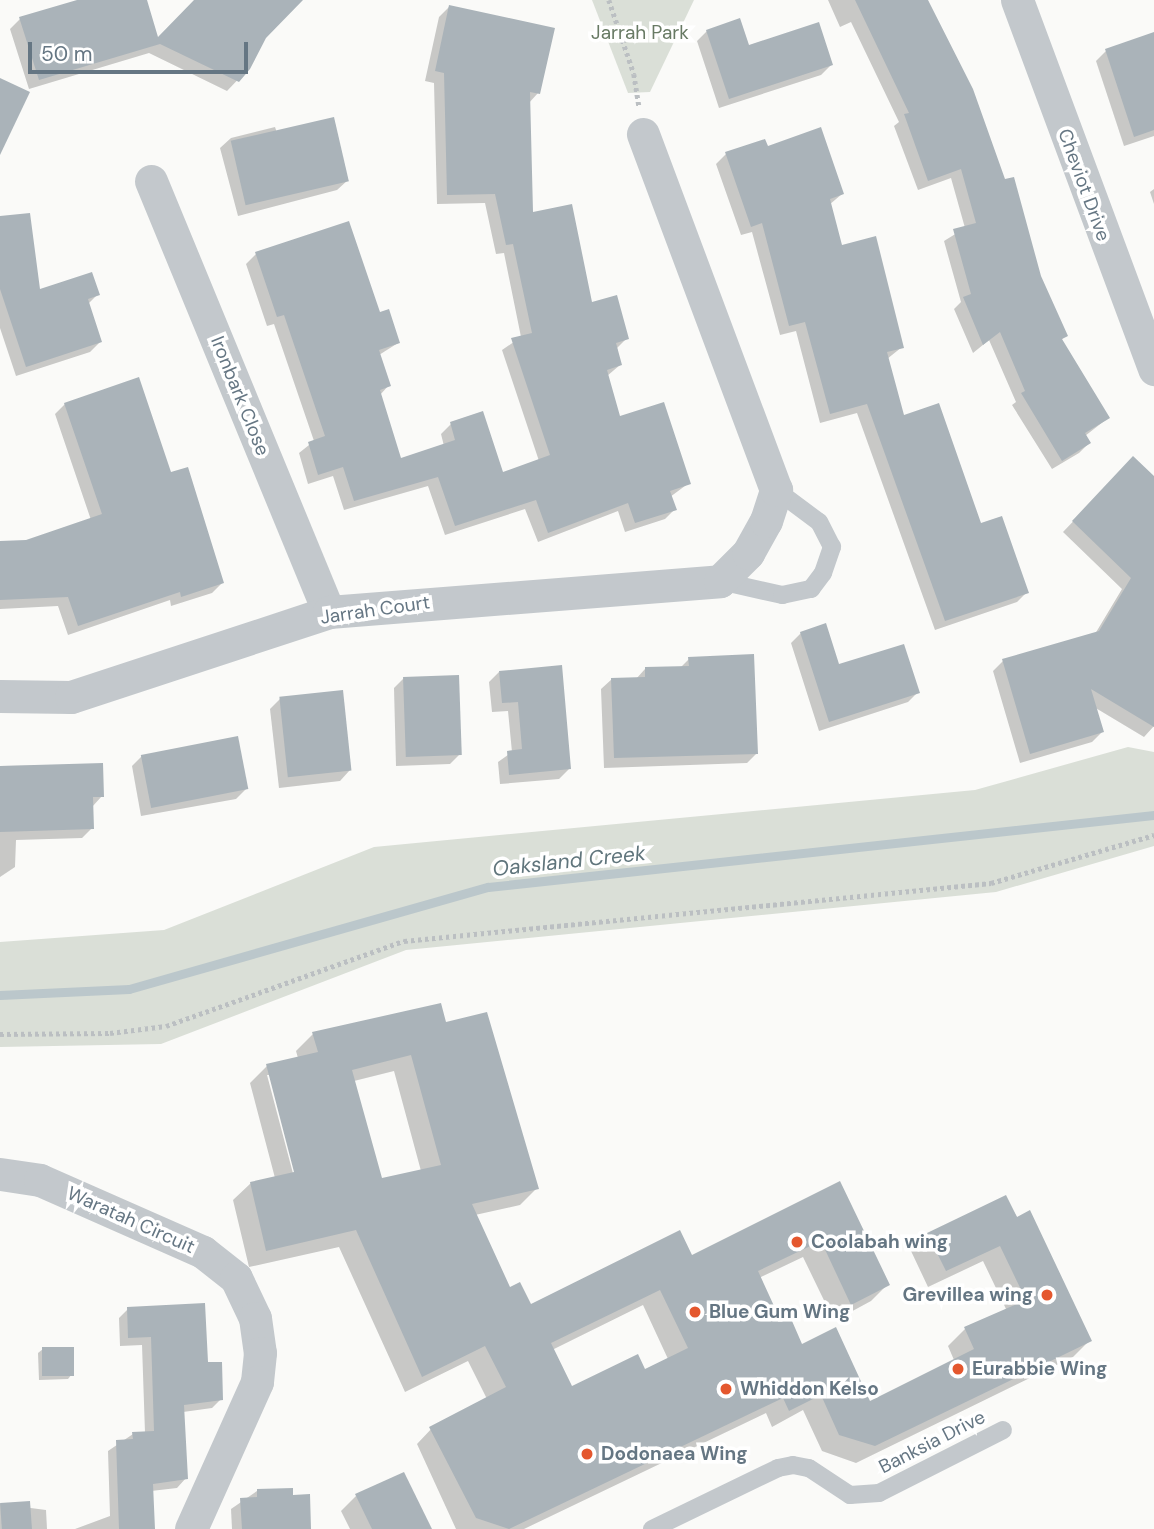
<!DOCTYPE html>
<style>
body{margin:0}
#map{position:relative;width:1154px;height:1529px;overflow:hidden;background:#fafaf8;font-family:"DM Sans",sans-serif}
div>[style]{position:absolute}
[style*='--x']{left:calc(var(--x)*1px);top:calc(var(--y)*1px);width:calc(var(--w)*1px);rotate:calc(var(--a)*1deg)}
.green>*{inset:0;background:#dadfd7}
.shadow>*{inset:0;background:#0003}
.stream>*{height:9px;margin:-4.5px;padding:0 4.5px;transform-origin:4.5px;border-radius:4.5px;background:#bbc7cb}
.building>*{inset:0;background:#aab3b9;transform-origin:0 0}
.path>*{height:4.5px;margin-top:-2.25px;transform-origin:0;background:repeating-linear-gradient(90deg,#bbbfc2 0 3.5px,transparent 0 7px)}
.service>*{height:18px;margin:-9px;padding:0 9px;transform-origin:9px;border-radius:9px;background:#c3c8cc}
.minor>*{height:33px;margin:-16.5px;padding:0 16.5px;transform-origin:16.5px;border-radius:16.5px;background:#c3c8cc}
.dots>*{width:19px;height:19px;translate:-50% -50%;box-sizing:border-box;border:4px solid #fff;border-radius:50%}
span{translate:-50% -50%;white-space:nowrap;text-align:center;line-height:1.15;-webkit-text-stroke:7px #fff;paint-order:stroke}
.park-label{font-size:19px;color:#687a64}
.street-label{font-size:19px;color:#657683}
.poi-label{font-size:19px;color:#657683;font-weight:700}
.left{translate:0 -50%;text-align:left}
.right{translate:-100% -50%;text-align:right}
.water-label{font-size:21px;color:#60757c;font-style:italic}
.scale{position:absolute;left:28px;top:42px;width:220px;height:32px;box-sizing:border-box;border:4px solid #657683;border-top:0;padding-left:9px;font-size:21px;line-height:24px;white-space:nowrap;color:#657683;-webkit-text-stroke:5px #fff;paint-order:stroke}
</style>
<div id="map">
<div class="green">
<i style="clip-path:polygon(592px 0,694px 0,650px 92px,628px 93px)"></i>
<i style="clip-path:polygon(1128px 747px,1154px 752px,1154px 846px,996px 892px,406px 950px,161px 1044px,0 1047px,0 942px,164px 930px,374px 847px,975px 790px)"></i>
</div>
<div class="shadow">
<i style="clip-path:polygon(83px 0,145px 0,157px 40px,206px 0,301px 0,265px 37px,249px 68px,227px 91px,149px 53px,29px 89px,10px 29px,20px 19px)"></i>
<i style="clip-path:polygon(828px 0,927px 0,1065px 336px,1061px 340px,1108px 418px,1085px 436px,1089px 443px,1079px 453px,1052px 469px,1012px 405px,1016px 402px,989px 340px,973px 353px,954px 309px,961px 302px,944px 241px,965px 228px,951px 178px,918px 190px,894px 126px,899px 122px,851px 22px,840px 27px)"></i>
<i style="clip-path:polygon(449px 7px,538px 93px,528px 104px,531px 214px,591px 304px,627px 338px,617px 348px,620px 365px,607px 376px,618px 418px,689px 483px,670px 497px,675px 509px,665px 519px,625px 532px,618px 511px,538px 542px,525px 509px,445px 535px,428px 486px,344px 510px,333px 476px,308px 484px,299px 453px,314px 441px,274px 324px,267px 326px,246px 264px,256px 254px,379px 314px,398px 343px,379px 355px,389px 385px,380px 395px,399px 460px,444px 446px,441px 434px,451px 424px,502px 474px,539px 461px,502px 350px,521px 337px,504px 253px,496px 254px,485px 203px,437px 204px,434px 83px,425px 81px,439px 17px)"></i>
<i style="clip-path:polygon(707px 31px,747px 47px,831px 65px,821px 75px,719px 108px,697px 41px)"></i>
<i style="clip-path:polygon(1154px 34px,1154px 136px,1124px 146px,1096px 61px,1106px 51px)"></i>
<i style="clip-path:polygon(275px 127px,277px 133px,348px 180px,337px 190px,238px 216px,220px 148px,231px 138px)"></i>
<i style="clip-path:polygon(767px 148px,842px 194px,829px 205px,841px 247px,902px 347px,887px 359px,903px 418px,1027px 592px,1017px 602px,935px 630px,857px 413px,820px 423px,796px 331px,780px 335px,752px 232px,741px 235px,716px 164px,726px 154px)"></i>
<i style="clip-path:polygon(1154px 189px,1154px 204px,1150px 192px)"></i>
<i style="clip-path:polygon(0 218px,38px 292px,98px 294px,88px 304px,100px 342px,90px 352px,16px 376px,0 328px)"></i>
<i style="clip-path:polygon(65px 404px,170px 474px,222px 583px,212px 593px,171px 606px,170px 600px,68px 635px,58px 606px,0 609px,0 543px,26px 542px,91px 520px,55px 414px)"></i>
<i style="clip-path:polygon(1130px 462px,1154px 478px,1154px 726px,1144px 737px,1094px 707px,1102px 732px,1092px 742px,1020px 763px,993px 671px,1003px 661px,1095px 634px,1122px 589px,1063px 532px)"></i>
<i style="clip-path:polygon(801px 633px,838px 667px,918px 692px,908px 702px,819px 731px,791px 643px)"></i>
<i style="clip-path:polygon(689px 659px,757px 753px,747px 763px,604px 768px,601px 689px,612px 679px,636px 679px,645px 669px,680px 668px)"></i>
<i style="clip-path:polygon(499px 672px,569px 769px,559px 779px,500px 784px,498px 762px,512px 752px,508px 711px,492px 712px,489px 682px)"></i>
<i style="clip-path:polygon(404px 678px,460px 754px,450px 764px,396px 766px,394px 688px)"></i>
<i style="clip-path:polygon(280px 699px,350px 770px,340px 781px,279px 788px,270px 709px)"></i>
<i style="clip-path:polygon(142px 756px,246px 789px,236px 799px,141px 816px,132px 766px)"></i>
<i style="clip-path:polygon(101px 765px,102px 796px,92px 807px,92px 828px,82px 838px,16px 840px,15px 867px,0 877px,0 766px)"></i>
<i style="clip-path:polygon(evenodd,445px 1024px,537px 1188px,520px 1205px,475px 1215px,509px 1289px,531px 1306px,691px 1257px,839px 1184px,888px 1284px,871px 1301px,834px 1321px,803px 1257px,759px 1278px,779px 1321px,801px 1346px,869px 1403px,954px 1360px,948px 1346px,965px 1329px,1007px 1311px,983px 1261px,928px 1287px,911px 1251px,928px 1234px,1005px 1197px,1090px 1340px,1073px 1357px,856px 1463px,822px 1451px,803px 1410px,772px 1427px,766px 1413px,524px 1529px,456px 1529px,417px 1444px,434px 1426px,487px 1399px,468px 1361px,405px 1392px,339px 1247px,249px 1267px,233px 1200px,251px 1183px,275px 1178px,250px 1083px,267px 1066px,298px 1058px,296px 1051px,313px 1034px,445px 1024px,394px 1071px,421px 1171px,381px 1180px,354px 1081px,394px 1071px,445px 1024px,267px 1075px,271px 1075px,298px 1180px,295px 1181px,267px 1075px,445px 1024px,643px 1305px,668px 1359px,644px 1372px,571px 1388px,552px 1350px,643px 1305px)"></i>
<i style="clip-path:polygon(128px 1309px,207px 1364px,221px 1399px,212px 1408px,183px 1412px,186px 1478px,177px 1488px,151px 1491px,153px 1529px,75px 1529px,110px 1516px,108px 1451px,133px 1434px,145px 1433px,142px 1345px,120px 1346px,119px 1318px)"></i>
<i style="clip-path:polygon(43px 1349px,72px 1374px,68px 1379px,39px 1380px,38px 1353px)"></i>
<i style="clip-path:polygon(257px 1491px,292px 1497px,309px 1529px,232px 1529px,231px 1509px)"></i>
<i style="clip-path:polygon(356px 1496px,430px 1529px,350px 1529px,341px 1511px)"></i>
<i style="clip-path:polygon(0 1504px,46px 1510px,47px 1529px,0 1529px)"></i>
</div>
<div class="stream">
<i style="--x:0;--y:995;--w:129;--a:-2.7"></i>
<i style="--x:129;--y:989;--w:373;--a:-15.9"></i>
<i style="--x:488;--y:887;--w:670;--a:-6.17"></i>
</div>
<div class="building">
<i style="clip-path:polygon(77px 0,147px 0,158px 37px,194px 0,303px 0,266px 38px,250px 69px,239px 82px,160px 44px,39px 80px,19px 17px)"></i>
<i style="clip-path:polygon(855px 0,928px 0,973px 89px,1005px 179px,1014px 177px,1041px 276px,1068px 336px,1062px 339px,1110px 418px,1085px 433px,1091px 443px,1062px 461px,1021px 393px,1025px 391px,1000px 332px,983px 345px,963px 297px,971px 294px,953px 229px,976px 223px,961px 169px,928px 181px,904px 114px,909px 113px)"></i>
<i style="clip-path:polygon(449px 5px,555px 28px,540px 94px,530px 92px,533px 212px,572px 204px,592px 302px,617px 295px,629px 339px,616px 343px,622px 365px,607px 370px,620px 416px,664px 402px,691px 484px,670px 491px,677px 510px,635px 523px,628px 503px,548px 533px,536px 500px,455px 526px,438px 477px,354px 501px,343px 467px,318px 475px,308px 442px,325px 436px,284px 315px,277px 317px,255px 252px,349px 221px,380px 312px,389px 309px,400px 343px,379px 350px,391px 386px,380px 390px,401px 458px,455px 440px,450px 422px,483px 411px,503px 472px,550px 455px,511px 338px,532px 333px,513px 244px,506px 245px,495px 194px,447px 195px,444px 73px,435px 71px)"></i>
<i style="clip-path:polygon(740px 18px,749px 45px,819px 22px,833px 65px,729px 99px,706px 30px)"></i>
<i style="clip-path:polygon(1154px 32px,1154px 130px,1134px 137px,1105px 49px)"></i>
<i style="clip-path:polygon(0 78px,30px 92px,0 155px)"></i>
<i style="left:334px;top:117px;width:66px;height:106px;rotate:77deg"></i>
<i style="clip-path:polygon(821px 127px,844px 194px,830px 199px,842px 245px,876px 236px,904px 348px,887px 352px,904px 415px,939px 403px,981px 523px,1002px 516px,1029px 593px,945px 621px,867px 404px,830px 414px,805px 322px,789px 326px,762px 223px,751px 227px,725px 152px,765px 139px,768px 146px)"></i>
<i style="clip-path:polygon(30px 213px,40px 289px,92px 272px,100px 295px,88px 299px,102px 342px,26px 367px,0 289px,0 216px)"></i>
<i style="clip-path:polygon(139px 377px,171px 472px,188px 467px,224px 583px,181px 597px,180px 592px,78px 626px,68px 597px,0 600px,0 541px,26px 540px,102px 514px,64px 403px)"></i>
<i style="clip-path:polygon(1133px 456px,1154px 476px,1154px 727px,1091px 689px,1104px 732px,1030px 754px,1002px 659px,1099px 631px,1131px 578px,1072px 521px)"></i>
<i style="clip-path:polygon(826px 623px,839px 664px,904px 644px,920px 693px,829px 722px,800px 632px)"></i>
<i style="clip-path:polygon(754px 654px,758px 754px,614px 758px,611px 678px,645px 677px,645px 667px,689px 666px,688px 657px)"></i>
<i style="clip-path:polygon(562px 665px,571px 769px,509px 775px,507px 751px,522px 749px,518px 702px,502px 703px,499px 671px)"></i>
<i style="left:459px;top:675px;width:80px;height:56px;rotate:88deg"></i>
<i style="left:343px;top:690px;width:81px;height:64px;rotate:84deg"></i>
<i style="left:238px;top:736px;width:54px;height:99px;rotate:79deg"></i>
<i style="clip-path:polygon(103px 763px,104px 797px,93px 797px,94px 829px,0 832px,0 766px)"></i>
<i style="clip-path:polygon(evenodd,441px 1003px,446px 1022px,487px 1012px,539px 1189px,472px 1204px,510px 1287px,520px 1282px,531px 1304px,680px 1230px,692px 1255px,840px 1181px,890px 1285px,851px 1305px,821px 1241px,758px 1271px,780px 1319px,789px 1314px,802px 1344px,836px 1327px,870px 1401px,974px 1349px,964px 1327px,1026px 1300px,1000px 1246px,946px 1271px,927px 1233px,1006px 1195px,1017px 1217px,1030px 1210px,1092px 1341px,875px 1446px,839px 1435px,821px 1395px,789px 1411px,783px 1398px,509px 1529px,476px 1518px,429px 1427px,506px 1387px,485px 1346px,422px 1377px,356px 1230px,266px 1251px,250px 1182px,294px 1172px,266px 1064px,318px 1052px,312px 1032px,441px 1003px,411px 1055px,441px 1165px,382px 1178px,352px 1070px,411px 1055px,441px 1003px,660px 1290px,688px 1348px,645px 1369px,638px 1354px,572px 1386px,551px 1343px,660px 1290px)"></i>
<i style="clip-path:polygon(205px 1303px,208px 1362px,222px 1362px,223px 1400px,184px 1405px,188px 1479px,153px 1484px,155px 1529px,119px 1529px,116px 1440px,133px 1439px,132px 1432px,154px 1431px,151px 1337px,128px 1338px,127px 1307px)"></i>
<i style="left:42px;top:1347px;width:32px;height:29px"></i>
<i style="clip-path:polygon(404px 1472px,432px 1529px,372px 1529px,355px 1494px)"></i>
<i style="clip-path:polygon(293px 1488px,293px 1495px,310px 1494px,311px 1529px,242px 1529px,240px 1498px,257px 1497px,257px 1489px)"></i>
<i style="left:30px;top:1501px;width:28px;height:30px;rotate:86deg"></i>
</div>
<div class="path">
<i style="--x:609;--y:0;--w:78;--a:71.3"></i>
<i style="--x:634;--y:74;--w:33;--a:81"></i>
<i style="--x:0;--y:1034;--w:110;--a:-0.5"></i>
<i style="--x:110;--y:1033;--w:56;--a:-7.1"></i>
<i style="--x:166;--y:1026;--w:253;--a:-19.7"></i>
<i style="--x:404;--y:941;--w:590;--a:-5.64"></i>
<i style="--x:991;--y:883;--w:170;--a:-16.4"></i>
</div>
<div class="service">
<i style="--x:720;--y:581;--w:64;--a:12.7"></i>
<i style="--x:782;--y:595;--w:30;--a:-12"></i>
<i style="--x:811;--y:589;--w:20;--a:-53"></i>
<i style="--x:823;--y:573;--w:28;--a:-71"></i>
<i style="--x:832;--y:547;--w:28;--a:-117"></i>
<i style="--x:819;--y:522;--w:54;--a:-143.3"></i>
<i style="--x:652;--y:1529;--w:140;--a:-25.8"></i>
<i style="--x:778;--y:1468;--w:15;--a:-11"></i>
<i style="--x:793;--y:1465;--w:16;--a:11"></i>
<i style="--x:809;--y:1468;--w:49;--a:33.4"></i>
<i style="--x:850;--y:1495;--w:29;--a:-4"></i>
<i style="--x:879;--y:1493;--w:139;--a:-26.9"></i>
</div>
<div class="minor">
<i style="--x:1017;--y:0;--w:394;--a:69.6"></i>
<i style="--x:151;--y:181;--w:466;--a:67.6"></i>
<i style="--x:0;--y:696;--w:71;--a:0.8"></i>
<i style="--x:71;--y:697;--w:272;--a:-18.2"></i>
<i style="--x:329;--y:612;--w:392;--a:-4.5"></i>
<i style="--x:720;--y:581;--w:40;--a:-45"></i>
<i style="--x:748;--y:553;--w:37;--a:-61"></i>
<i style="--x:766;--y:521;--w:33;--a:-72"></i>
<i style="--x:776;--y:490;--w:380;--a:-110.5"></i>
<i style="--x:0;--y:1174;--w:40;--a:8.5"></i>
<i style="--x:40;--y:1180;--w:178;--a:23.8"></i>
<i style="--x:203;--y:1252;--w:42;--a:38.2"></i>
<i style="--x:236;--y:1278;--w:44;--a:64.6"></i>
<i style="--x:255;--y:1318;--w:35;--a:82"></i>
<i style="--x:260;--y:1353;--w:29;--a:96"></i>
<i style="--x:257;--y:1382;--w:161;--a:114.2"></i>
</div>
<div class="dots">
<i style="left:797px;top:1242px;background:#e4572e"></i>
<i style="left:1047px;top:1295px;background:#e4572e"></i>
<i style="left:695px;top:1312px;background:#e4572e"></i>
<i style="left:958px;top:1369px;background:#e4572e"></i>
<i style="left:726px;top:1389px;background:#e4572e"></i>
<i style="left:587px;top:1454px;background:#e4572e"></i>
</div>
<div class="park-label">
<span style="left:640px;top:33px">Jarrah Park</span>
</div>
<div class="street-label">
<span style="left:1084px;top:185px;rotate:70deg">Cheviot Drive</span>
<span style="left:240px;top:396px;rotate:68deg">Ironbark Close</span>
<span style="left:375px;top:610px;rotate:-8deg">Jarrah Court</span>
<span style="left:131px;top:1220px;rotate:24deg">Waratah Circuit</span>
<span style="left:932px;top:1442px;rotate:-27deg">Banksia Drive</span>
</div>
<div class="poi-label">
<span class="left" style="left:811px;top:1242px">Coolabah wing</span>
<span class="right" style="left:1033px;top:1295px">Grevillea wing</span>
<span class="left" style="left:709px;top:1312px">Blue Gum Wing</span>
<span class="left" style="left:972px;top:1369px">Eurabbie Wing</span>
<span class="left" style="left:740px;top:1389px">Whiddon Kelso</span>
<span class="left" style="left:601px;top:1454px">Dodonaea Wing</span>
</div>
<div class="water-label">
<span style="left:569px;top:861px;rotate:-6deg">Oaksland Creek</span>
</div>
<div class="scale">50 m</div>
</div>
